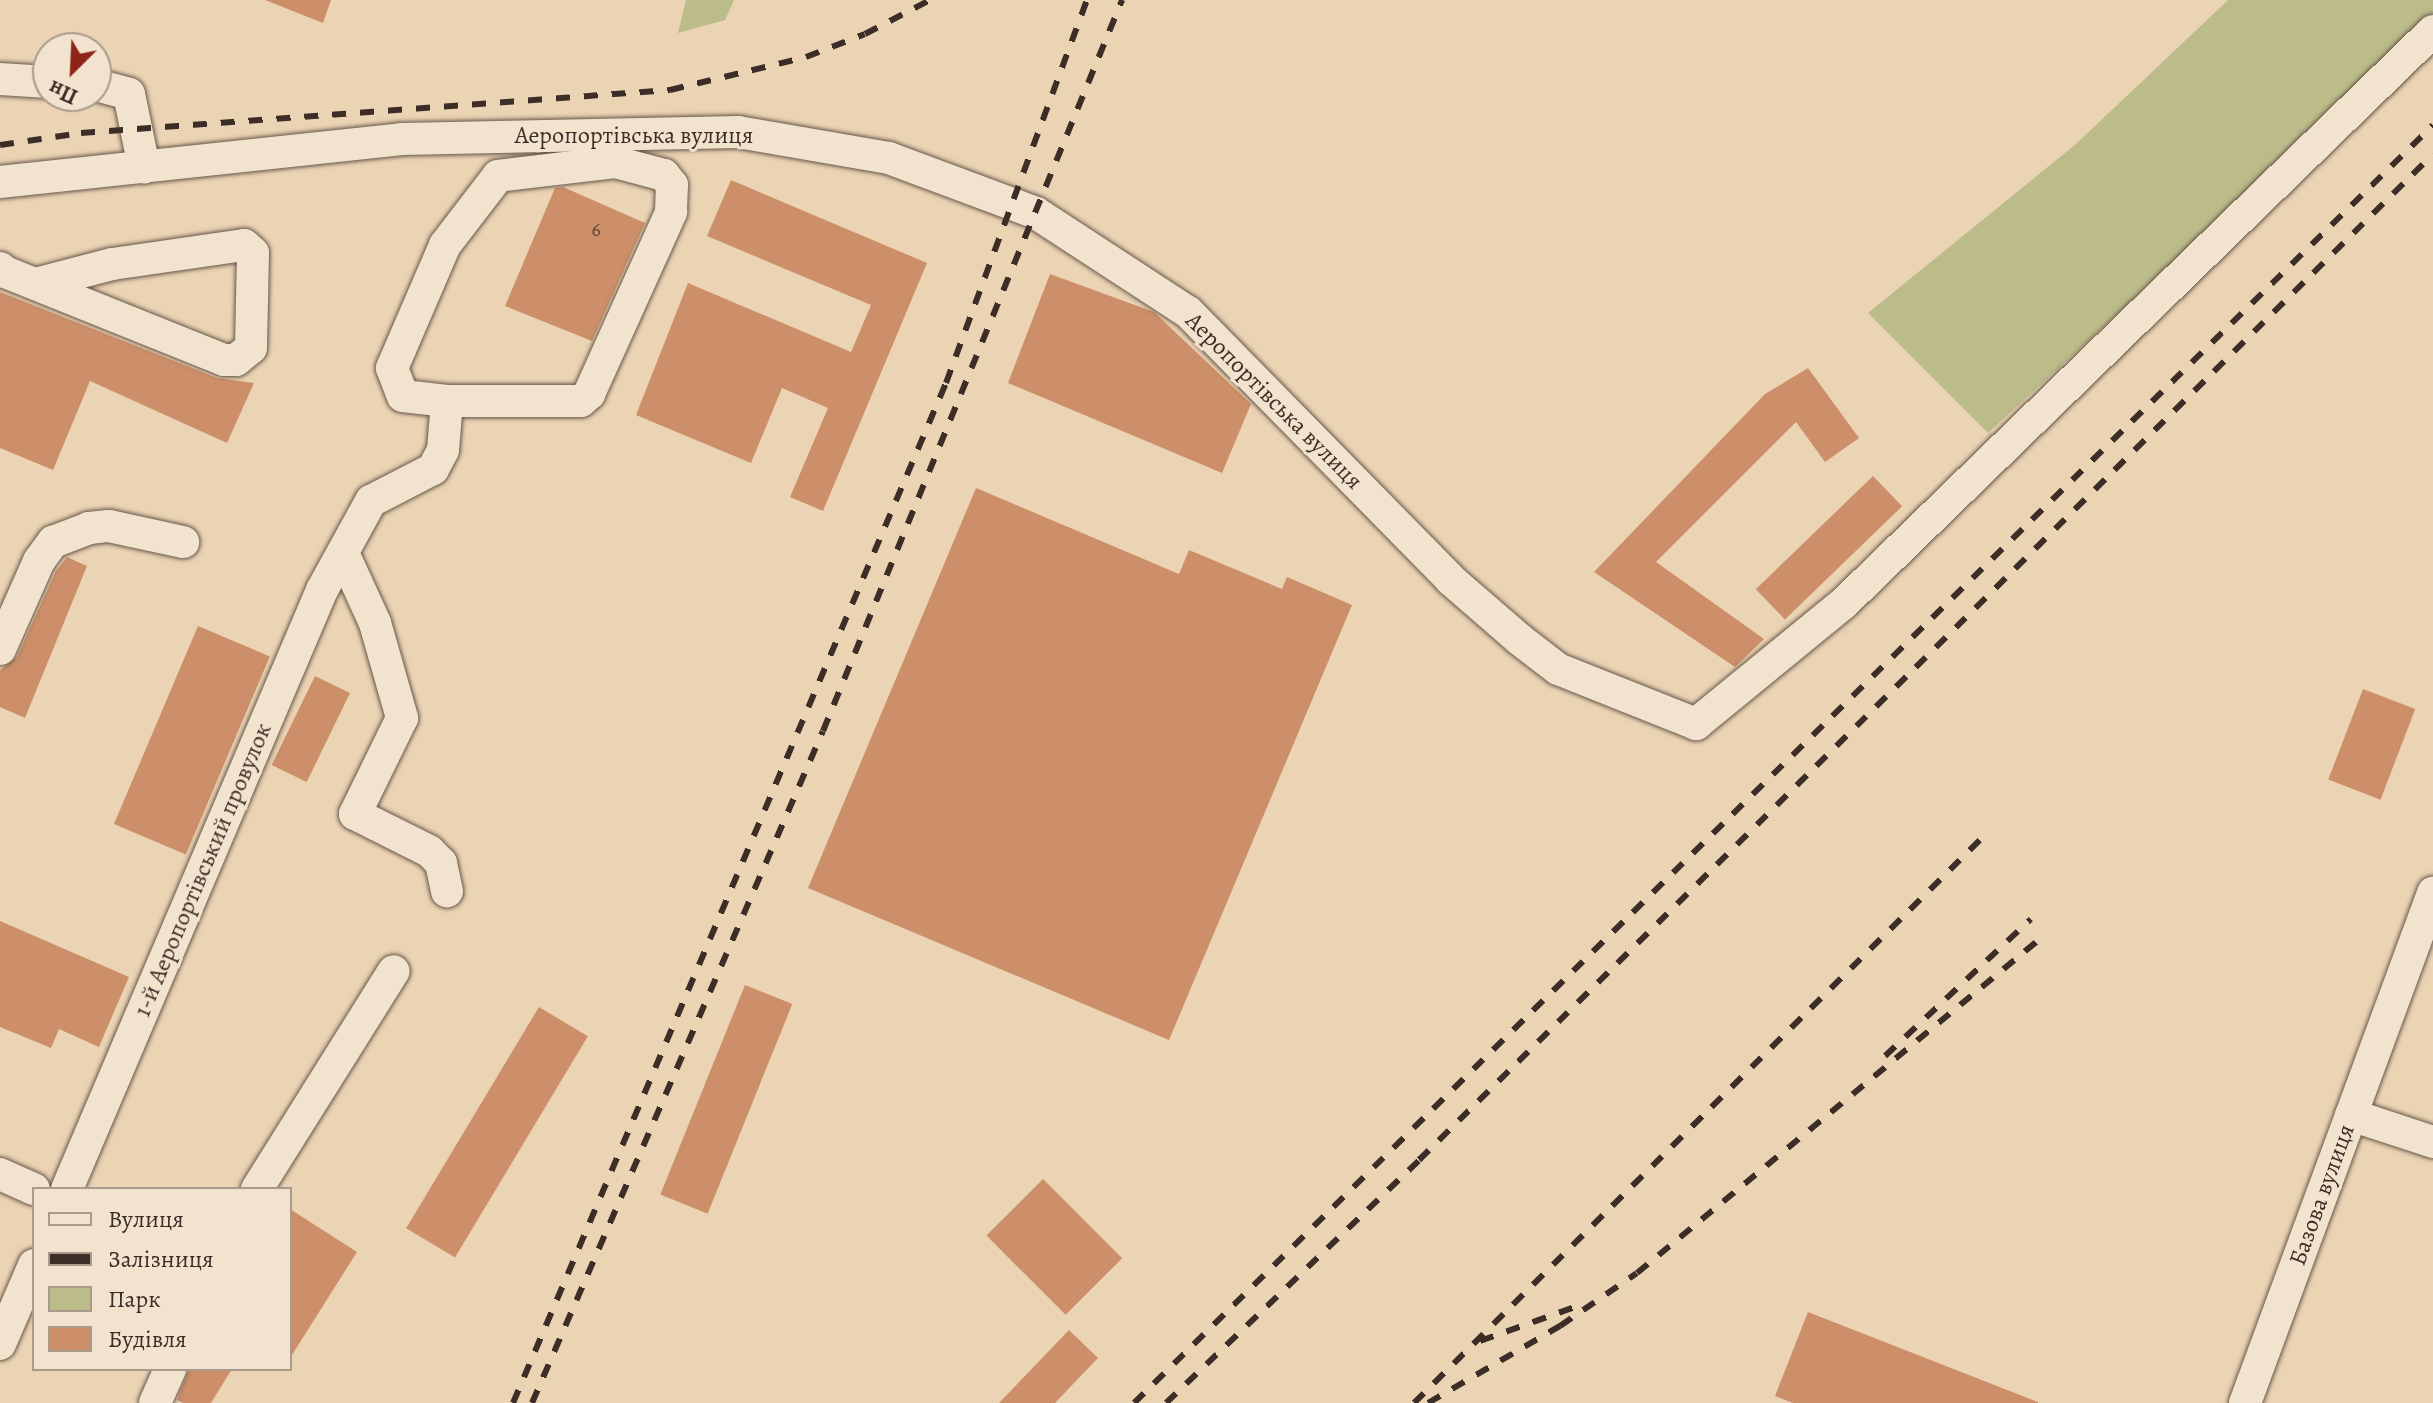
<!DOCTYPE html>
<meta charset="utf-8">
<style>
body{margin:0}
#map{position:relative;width:2433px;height:1403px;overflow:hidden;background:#ebd4b4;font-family:Alegreya,serif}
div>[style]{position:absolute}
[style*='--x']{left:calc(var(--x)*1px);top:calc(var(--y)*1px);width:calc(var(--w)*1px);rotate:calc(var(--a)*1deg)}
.green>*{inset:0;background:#bcbc8a}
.building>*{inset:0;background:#cc8f69;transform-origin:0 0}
.roads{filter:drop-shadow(0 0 2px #68574a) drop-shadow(0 0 2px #68574a)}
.minor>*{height:32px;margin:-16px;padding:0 16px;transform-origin:16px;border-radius:16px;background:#f2e3ce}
.rail>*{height:6px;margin-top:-3px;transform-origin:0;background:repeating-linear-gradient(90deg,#3d2d27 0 14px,transparent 0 28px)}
span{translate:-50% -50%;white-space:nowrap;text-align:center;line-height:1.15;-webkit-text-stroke:6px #f2e3ce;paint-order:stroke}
.number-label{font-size:20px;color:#614638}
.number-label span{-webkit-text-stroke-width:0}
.street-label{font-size:24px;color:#3d2d27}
.legend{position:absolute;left:32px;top:1187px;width:260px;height:184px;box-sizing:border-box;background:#f2e3ce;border:2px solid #aa9a8b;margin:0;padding:10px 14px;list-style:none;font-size:24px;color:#3d2d27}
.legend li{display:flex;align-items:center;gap:16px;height:40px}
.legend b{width:40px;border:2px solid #aa9a8b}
.north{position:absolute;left:32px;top:32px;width:80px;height:80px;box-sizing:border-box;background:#f2e3ce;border:2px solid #aa9a8b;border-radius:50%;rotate:204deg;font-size:22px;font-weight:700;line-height:32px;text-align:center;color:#3d2d27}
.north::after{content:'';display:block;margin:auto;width:28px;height:36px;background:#8f2418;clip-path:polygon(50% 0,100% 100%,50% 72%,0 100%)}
</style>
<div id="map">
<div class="green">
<i style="clip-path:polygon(686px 0,734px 0,725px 20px,678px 33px)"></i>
<i style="clip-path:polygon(2228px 0,2433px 0,2433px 15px,2346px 103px,1988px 433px,1868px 313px,2076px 144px)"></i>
</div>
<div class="building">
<i style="clip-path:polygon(265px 0,331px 0,323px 23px)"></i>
<i style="clip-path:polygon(731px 180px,927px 263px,823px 511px,790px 497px,828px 408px,782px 388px,751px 463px,636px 415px,688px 283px,851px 352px,871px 305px,707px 236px)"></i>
<i style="clip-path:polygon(563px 187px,645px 223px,592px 341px,505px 306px,555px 188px)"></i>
<i style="clip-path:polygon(1050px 274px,1154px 312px,1251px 404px,1222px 473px,1008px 383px)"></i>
<i style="clip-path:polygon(0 292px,217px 378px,254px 383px,227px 443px,90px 381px,53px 470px,0 448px)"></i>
<i style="clip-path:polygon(1808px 368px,1859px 438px,1825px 462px,1796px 422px,1656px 562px,1764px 639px,1735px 667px,1594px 572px,1765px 394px)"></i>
<i style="left:1873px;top:476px;width:42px;height:163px;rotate:46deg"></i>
<i style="clip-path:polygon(976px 488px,1179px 574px,1189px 550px,1282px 589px,1287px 577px,1352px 605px,1169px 1040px,808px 888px)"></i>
<i style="clip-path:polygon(67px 557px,87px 566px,25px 718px,0 707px,0 670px,17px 657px,56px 571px)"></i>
<i style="left:198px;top:626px;width:78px;height:215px;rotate:23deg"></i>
<i style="left:315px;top:676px;width:39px;height:99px;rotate:26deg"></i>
<i style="left:2363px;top:689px;width:56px;height:97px;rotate:21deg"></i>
<i style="clip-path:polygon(0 921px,129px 977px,99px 1047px,59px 1029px,51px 1048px,0 1027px)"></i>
<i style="left:745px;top:985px;width:51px;height:226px;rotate:22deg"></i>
<i style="left:539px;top:1007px;width:57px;height:258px;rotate:31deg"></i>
<i style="left:1043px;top:1179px;width:112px;height:80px;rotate:45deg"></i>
<i style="clip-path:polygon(290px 1209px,357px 1252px,290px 1358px)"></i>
<i style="clip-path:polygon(1808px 1312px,2038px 1402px,2038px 1403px,1793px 1403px,1775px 1396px)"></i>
<i style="clip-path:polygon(1069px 1330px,1098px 1358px,1055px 1403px,999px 1403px)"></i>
<i style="clip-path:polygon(189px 1369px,232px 1369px,211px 1403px,183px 1403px,177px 1400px)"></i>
</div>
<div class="roads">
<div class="minor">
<i style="--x:0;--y:79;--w:48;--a:3.6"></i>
<i style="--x:96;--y:85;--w:34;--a:15"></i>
<i style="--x:129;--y:94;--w:75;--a:78.4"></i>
<i style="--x:0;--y:182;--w:404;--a:-6.1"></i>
<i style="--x:402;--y:139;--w:336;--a:-1.2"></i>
<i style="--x:738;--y:132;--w:153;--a:9.8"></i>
<i style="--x:889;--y:158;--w:157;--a:20.5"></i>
<i style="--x:1036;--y:213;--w:181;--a:33.1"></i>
<i style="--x:1188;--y:312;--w:375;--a:45.5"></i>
<i style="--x:1451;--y:580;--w:90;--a:40.9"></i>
<i style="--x:1519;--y:639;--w:49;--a:37.6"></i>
<i style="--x:1558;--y:669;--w:149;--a:21.7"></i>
<i style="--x:1696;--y:724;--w:191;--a:-39.3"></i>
<i style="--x:1844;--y:603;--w:821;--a:-44.16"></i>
<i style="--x:0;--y:268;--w:6;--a:39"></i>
<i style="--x:5;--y:272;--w:236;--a:21.9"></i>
<i style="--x:224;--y:360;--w:12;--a:0"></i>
<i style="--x:236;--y:360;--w:19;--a:-39"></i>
<i style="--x:251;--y:348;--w:95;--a:-88.8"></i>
<i style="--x:253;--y:253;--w:12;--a:-138"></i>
<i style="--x:244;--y:245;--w:133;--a:171.8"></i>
<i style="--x:112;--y:264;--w:79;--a:165.3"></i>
<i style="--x:343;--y:553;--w:77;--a:65.4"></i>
<i style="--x:375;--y:623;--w:99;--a:74.1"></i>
<i style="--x:402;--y:718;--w:107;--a:116.1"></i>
<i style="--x:355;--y:814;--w:83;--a:26.6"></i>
<i style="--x:429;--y:851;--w:17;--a:45"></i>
<i style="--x:441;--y:863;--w:29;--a:78"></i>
<i style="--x:0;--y:649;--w:96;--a:-66.1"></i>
<i style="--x:39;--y:561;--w:24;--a:-54"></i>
<i style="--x:53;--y:542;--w:39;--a:-21"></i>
<i style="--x:89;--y:528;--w:20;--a:-6"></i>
<i style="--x:109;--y:526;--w:76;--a:12.2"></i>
<i style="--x:2351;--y:1115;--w:86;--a:18.2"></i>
<i style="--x:0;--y:1174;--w:37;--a:24"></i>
<i style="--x:67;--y:1189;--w:651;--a:-66.94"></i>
<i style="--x:322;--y:590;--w:102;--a:-61.2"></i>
<i style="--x:371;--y:501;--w:70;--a:-27.3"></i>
<i style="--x:433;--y:469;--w:21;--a:-62"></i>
<i style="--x:443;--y:450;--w:49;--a:-85.3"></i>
<i style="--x:447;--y:401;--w:134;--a:0"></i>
<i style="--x:581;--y:401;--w:11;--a:-41"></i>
<i style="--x:589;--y:394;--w:200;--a:-65.7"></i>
<i style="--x:671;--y:212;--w:27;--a:-88"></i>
<i style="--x:672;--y:185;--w:13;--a:-129"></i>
<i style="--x:664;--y:175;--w:51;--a:-165.1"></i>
<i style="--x:615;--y:162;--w:118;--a:173.2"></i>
<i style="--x:498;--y:176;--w:87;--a:127.5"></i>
<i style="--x:445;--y:245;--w:134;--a:113.3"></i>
<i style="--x:392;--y:368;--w:30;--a:69"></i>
<i style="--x:403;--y:396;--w:44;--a:6.5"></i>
<i style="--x:257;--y:1189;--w:257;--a:-57.9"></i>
<i style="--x:0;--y:1344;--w:86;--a:-66.7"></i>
<i style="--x:155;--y:1403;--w:37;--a:-66"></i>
<i style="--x:2245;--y:1403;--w:544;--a:-69.76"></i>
</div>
</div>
<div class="rail">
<i style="--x:0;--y:145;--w:82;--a:-8.4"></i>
<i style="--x:81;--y:133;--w:591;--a:-4.18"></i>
<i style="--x:670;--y:90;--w:140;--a:-13.6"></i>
<i style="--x:806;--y:57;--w:63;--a:-21.3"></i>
<i style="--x:865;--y:34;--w:73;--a:-27.6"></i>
<i style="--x:1885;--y:1056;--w:200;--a:-43.2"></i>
<i style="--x:1480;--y:1341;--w:104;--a:-19.7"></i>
<i style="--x:513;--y:1403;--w:1108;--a:-67"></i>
<i style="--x:946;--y:383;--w:408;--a:-69.8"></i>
<i style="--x:532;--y:1403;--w:732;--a:-66.59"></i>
<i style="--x:823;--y:731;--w:790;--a:-67.75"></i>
<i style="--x:1134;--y:1403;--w:1822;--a:-44.53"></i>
<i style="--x:1166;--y:1403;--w:351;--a:-43.8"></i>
<i style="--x:1419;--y:1160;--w:1428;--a:-44.77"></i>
<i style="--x:1414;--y:1403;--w:810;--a:-44.85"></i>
<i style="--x:1428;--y:1403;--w:153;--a:-30.3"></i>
<i style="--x:1560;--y:1326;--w:93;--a:-34.5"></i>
<i style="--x:1637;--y:1273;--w:525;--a:-39.67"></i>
</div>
<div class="number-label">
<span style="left:596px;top:229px">6</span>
</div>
<div class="street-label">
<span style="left:634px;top:136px">Аеропортівська вулиця</span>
<span style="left:1274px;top:401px;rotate:45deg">Аеропортівська вулиця</span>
<span style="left:203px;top:870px;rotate:-67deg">1-й Аеропортівський провулок</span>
<span style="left:2322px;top:1195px;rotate:-70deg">Базова вулиця</span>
</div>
<ul class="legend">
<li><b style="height:10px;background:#f2e3ce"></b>Вулиця</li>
<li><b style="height:10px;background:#3d2d27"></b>Залізниця</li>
<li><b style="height:22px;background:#bcbc8a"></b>Парк</li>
<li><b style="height:22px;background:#cc8f69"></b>Будівля</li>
</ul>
<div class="north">Пн</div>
</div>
